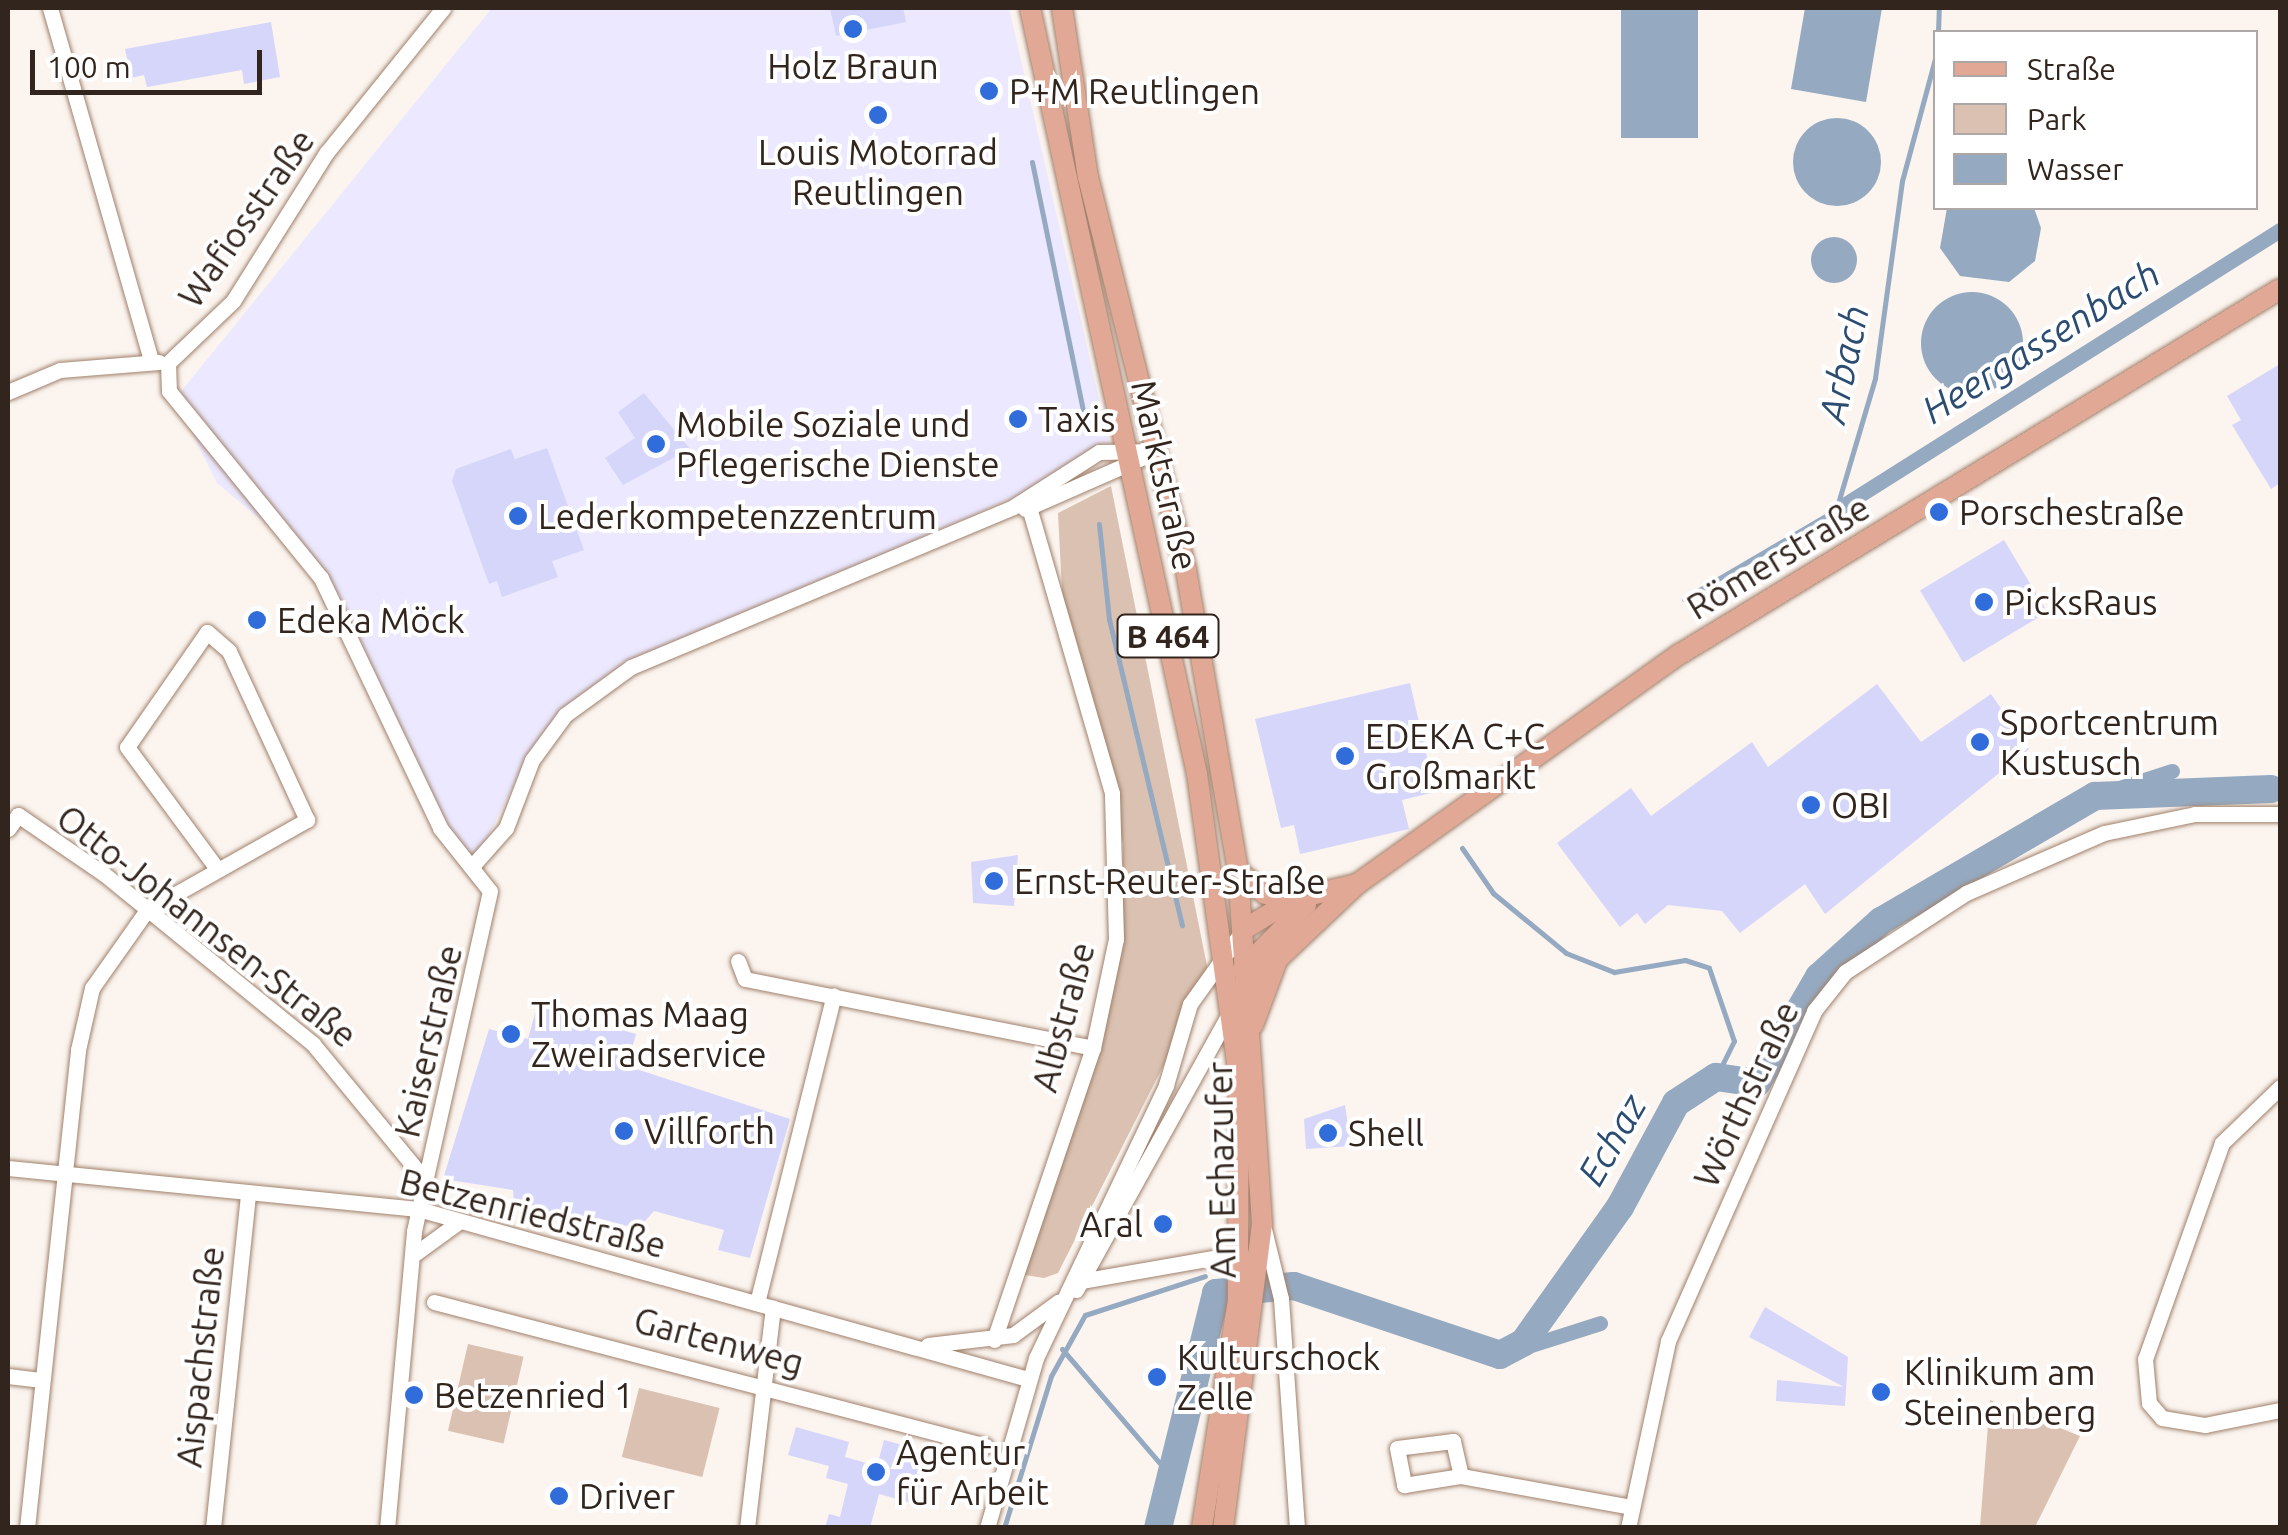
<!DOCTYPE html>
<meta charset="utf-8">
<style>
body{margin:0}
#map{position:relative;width:2288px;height:1535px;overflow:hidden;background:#fbf4ef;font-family:Ubuntu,sans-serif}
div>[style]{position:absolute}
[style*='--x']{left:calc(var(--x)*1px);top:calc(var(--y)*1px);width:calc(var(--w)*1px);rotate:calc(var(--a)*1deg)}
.industrial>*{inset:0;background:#ebe8ff}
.green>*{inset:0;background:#dac1b1;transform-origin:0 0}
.water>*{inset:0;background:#95a9c1;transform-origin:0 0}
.round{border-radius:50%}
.stream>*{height:5px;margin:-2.5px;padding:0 2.5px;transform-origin:2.5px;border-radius:2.5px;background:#95a9c1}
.canal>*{height:15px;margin:-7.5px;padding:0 7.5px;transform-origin:7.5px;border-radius:7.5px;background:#95a9c1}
.river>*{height:28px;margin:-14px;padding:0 14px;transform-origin:14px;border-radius:14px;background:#95a9c1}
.building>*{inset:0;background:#d6d6fb;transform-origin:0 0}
.roads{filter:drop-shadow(0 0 2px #a0806b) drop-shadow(0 0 2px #a0806b)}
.minor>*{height:15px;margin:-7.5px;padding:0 7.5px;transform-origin:7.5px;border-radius:7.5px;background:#fff}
.major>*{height:20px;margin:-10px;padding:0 10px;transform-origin:10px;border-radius:10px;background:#e0a895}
.dots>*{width:28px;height:28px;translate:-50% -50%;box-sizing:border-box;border:5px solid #fff;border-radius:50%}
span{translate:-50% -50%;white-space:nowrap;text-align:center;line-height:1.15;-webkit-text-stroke:8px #fff;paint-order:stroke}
.shield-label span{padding:2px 8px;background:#fff;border:2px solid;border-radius:8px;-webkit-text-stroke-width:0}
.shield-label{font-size:32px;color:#32251d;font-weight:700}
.poi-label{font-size:35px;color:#32251d}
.left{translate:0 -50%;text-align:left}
.right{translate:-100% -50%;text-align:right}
.street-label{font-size:35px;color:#32251d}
.water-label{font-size:38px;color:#2c4d71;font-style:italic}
.frame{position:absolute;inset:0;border:10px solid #32251d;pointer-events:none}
.legend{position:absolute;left:1933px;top:30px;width:325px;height:180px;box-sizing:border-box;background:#fff;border:2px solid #ada8a5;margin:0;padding:12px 18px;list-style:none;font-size:30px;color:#32251d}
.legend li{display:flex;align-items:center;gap:20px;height:50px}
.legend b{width:50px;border:2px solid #ada8a5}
.scale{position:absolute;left:30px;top:50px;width:232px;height:45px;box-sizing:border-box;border:5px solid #32251d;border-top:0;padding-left:12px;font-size:30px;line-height:35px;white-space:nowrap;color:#32251d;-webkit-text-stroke:8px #fff;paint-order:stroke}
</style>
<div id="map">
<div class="industrial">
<i style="clip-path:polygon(492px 8px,1009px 8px,1112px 455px,627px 665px,528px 757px,474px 864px,457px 852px,311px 562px,217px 483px,175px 399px)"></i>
</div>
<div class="green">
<i style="clip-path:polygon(1111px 486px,1209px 976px,1058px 1273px,1044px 1278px,1025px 1275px,1021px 1259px,1099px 1049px,1123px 936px,1123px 844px,1064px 630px,1058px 513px)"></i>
<i style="left:468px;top:1344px;width:57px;height:89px;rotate:13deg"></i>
<i style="left:639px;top:1388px;width:83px;height:71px;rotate:14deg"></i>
<i style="clip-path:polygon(1990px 1400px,2080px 1436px,2035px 1527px,1980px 1527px)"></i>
</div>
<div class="water">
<i style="left:1621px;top:8px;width:77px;height:130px"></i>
<i style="clip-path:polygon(1805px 8px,1882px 8px,1866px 102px,1791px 89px)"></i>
<i class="round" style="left:1793px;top:118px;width:88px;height:88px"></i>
<i style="clip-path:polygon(1947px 208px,2034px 208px,2041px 228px,2035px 261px,2009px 282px,1960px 276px,1940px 248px)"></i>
<i class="round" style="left:1811px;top:237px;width:46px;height:46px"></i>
<i class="round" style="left:1921px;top:292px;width:102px;height:102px"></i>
</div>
<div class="stream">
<i style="--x:1938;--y:32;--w:24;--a:-88"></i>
<i style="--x:1032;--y:162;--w:268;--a:78.4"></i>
<i style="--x:1099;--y:524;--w:96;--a:84"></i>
<i style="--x:1109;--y:619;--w:315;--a:76.6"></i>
<i style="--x:1684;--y:599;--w:176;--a:-30.4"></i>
<i style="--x:1836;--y:510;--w:138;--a:-73.5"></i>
<i style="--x:1875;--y:378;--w:199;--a:-82.2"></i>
<i style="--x:1902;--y:181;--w:131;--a:-74.9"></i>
<i style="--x:1462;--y:848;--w:55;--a:55.4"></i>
<i style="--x:1493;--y:893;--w:94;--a:39.4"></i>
<i style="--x:1566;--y:953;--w:52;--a:21.6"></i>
<i style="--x:1614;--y:972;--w:72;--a:-9.6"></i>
<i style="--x:1685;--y:960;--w:25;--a:18"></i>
<i style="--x:1709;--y:968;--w:77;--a:71.1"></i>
<i style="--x:1734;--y:1041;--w:40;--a:116.6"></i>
<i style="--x:1062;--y:1349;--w:167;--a:49.4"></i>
<i style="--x:1004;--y:1528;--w:159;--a:-72.8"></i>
<i style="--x:1051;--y:1376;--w:70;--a:-60.9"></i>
<i style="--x:1085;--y:1315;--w:126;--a:-18"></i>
</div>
<div class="canal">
<i style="--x:1836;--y:510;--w:525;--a:-32.24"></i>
<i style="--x:2095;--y:796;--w:81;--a:-18"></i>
<i style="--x:1500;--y:1355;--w:105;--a:-17.7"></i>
</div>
<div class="river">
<i style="--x:1158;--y:1528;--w:242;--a:-76.1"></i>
<i style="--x:1216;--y:1293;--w:78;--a:-5.1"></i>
<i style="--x:1294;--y:1286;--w:217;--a:18.5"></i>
<i style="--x:1500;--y:1355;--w:27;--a:-28"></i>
<i style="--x:1524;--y:1342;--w:166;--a:-54.6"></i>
<i style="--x:1620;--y:1207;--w:118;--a:-61.7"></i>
<i style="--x:1676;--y:1103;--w:48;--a:-33"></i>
<i style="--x:1716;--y:1077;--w:41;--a:8.3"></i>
<i style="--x:1757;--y:1083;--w:123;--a:-59.7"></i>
<i style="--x:1819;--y:977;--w:84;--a:-42.1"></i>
<i style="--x:1881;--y:921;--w:248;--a:-30.3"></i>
<i style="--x:2095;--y:796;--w:176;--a:-2.3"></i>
</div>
<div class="building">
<i style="clip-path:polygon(830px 8px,903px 8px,906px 22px,836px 36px)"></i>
<i style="clip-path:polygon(271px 22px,280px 77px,244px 84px,242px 70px,147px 87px,144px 75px,131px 78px,125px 49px)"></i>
<i style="clip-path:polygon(2280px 364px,2280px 483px,2271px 489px,2232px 425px,2241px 420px,2227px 396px)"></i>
<i style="clip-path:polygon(644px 393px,690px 449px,623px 485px,605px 458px,635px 438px,618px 412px)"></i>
<i style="clip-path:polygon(547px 448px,584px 550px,552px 561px,558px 577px,502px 597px,497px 581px,489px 584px,452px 481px,456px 469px,511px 449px,515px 459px)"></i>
<i style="left:2004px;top:540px;width:84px;height:98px;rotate:59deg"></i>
<i style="clip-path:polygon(1410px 683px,1435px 792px,1402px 800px,1409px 829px,1300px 854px,1294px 825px,1281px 828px,1255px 719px)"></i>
<i style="clip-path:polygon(1877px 684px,1921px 742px,1991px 694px,2029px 749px,1825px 914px,1805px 884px,1740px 933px,1722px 911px,1668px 905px,1645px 924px,1637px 913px,1620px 927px,1557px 843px,1631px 788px,1651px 816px,1752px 742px,1768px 767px)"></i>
<i style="clip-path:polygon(1018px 855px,1014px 906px,973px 903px,971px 862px)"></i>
<i style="clip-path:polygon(537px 1006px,636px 1034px,627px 1066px,790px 1119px,750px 1258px,718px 1250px,724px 1230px,654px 1211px,638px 1229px,598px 1218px,596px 1225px,514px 1203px,513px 1190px,443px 1179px,489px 1029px,528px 1039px)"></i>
<i style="clip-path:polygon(1345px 1105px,1351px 1146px,1306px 1149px,1304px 1119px)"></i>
<i style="clip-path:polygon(1765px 1307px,1848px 1357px,1845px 1406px,1776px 1401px,1777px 1380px,1844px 1387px,1749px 1337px)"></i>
<i style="clip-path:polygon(796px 1427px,849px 1442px,845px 1457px,877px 1466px,884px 1440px,914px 1448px,910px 1461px,926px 1465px,915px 1504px,879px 1494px,870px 1528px,825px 1528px,829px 1514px,840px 1517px,848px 1484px,826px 1478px,829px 1466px,788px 1455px)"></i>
</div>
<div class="roads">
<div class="minor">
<i style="--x:50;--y:8;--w:367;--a:74"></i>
<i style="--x:168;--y:363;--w:28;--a:88"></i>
<i style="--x:169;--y:391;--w:241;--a:50.9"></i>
<i style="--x:321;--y:578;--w:277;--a:64.5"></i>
<i style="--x:440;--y:828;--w:80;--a:51.6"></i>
<i style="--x:490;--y:891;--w:349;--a:102.6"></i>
<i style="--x:414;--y:1232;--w:297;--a:95.2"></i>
<i style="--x:168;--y:363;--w:90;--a:-43.6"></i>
<i style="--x:233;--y:301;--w:176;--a:-57.8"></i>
<i style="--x:327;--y:152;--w:185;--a:-51.1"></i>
<i style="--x:8;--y:392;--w:56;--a:-22.9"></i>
<i style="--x:60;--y:370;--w:99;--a:-4.6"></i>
<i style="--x:1025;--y:509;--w:144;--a:-23.7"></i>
<i style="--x:8;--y:829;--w:17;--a:-54"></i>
<i style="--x:18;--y:815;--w:104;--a:34.5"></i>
<i style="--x:104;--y:874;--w:269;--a:39.1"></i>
<i style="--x:313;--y:1044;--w:178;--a:50.5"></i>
<i style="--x:474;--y:864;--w:48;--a:-48.4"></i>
<i style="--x:506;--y:828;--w:73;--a:-69.1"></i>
<i style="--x:532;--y:760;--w:56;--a:-53.7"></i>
<i style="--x:565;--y:715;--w:82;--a:-36"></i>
<i style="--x:631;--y:667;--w:414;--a:-22.7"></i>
<i style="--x:1013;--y:507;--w:102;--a:-32.6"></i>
<i style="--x:1099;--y:452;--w:58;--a:-1"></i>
<i style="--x:738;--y:961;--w:19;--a:69"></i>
<i style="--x:745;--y:979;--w:355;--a:11.2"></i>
<i style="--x:2280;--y:1087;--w:81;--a:136"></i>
<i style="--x:2222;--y:1143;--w:229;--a:109.6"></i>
<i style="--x:2145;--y:1359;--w:44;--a:84.8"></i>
<i style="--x:2149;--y:1403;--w:20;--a:49"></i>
<i style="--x:2162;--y:1418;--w:44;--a:9.2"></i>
<i style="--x:2205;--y:1425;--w:76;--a:-11.3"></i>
<i style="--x:8;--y:1168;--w:412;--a:5.7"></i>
<i style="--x:418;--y:1209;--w:633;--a:15.57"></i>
<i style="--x:1263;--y:1225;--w:76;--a:76.3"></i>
<i style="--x:1281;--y:1299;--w:230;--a:86"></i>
<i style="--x:416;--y:1253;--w:54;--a:-36"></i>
<i style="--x:1081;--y:1281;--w:162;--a:-9.9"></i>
<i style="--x:1076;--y:1290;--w:322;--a:-61"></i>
<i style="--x:434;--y:1302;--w:570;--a:14.62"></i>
<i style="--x:757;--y:1303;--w:317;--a:-76"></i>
<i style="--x:994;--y:1340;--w:308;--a:-71.3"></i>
<i style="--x:1093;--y:1048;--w:111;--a:-78.1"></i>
<i style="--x:1116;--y:939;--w:146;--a:-91.6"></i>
<i style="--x:1112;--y:793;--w:295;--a:-106.2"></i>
<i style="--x:928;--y:1345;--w:86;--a:-6.7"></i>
<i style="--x:1013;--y:1335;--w:56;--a:-36.3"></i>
<i style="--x:8;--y:1376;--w:34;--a:7"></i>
<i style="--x:1461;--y:1476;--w:36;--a:-103"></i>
<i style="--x:1453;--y:1441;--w:56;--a:172.9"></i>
<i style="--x:1397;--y:1448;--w:38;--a:79"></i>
<i style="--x:1404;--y:1485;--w:58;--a:-9"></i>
<i style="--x:1461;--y:1476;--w:174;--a:10.3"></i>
<i style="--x:27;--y:1528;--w:481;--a:-83.9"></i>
<i style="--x:78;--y:1050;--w:64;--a:-77.3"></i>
<i style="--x:92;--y:988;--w:95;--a:-54.8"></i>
<i style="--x:147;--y:910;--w:184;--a:-29.4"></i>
<i style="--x:307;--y:820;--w:186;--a:-114.8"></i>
<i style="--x:229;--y:651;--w:29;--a:-139"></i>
<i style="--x:207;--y:632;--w:140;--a:124.8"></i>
<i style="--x:127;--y:747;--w:148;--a:53.5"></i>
<i style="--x:213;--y:1528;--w:336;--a:-84"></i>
<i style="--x:747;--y:1528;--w:222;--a:-83.3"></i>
<i style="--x:987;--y:1528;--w:177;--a:-73.9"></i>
<i style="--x:1036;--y:1358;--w:302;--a:-64.5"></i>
<i style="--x:1166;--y:1085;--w:84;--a:-73.5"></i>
<i style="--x:1190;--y:1004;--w:91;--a:-54.4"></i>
<i style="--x:1628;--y:1528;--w:191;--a:-77.9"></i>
<i style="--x:1668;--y:1341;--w:361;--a:-66.1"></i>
<i style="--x:1814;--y:1011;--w:50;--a:-51.5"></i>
<i style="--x:1845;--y:972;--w:145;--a:-33.1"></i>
<i style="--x:1966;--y:893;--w:150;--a:-23.5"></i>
<i style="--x:2104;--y:833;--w:93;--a:-11.8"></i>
<i style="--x:2195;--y:814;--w:85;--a:0"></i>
</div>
<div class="major">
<i style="--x:1030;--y:8;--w:784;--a:77.7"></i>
<i style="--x:1197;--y:774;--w:305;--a:82.1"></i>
<i style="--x:1239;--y:1076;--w:224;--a:90.3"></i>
<i style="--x:1238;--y:1300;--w:231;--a:99"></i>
<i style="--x:1062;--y:8;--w:171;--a:81.3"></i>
<i style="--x:1088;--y:177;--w:405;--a:76"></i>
<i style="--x:1186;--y:570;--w:305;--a:80.2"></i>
<i style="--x:1238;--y:871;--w:354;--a:86.1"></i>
<i style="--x:1262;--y:1224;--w:306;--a:97.3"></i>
<i style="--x:1238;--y:871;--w:35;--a:40"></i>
<i style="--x:1265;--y:894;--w:29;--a:10"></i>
<i style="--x:1243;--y:930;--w:60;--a:-31.3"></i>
<i style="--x:1294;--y:899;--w:65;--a:-13.4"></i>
<i style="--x:1357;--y:884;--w:397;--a:-35.5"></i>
<i style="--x:1680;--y:654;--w:702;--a:-31.31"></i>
<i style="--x:1243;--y:969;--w:90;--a:-45.5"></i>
<i style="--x:1247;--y:988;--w:149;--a:-43.4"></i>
<i style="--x:1253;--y:1025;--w:66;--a:-69.6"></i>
</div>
</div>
<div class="dots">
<i style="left:853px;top:29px;background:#306ddb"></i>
<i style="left:989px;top:91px;background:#306ddb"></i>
<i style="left:878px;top:115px;background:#306ddb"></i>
<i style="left:1018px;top:419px;background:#306ddb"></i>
<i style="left:656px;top:444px;background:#306ddb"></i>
<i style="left:1939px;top:512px;background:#306ddb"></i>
<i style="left:518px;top:516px;background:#306ddb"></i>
<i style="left:1984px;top:602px;background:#306ddb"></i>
<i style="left:257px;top:620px;background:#306ddb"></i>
<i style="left:1980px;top:742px;background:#306ddb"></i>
<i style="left:1345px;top:756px;background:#306ddb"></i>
<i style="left:1811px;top:805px;background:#306ddb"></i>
<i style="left:994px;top:881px;background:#306ddb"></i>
<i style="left:511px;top:1034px;background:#306ddb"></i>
<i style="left:624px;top:1131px;background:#306ddb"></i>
<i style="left:1328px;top:1133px;background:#306ddb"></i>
<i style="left:1163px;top:1224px;background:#306ddb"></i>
<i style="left:1157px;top:1377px;background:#306ddb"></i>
<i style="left:1881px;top:1392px;background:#306ddb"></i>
<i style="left:414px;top:1395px;background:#306ddb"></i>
<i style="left:876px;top:1472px;background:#306ddb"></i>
<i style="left:559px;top:1496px;background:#306ddb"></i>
</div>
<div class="shield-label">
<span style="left:1168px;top:636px">B 464</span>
</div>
<div class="poi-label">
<span style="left:853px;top:66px">Holz Braun</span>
<span class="left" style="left:1009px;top:91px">P+M Reutlingen</span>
<span style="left:878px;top:172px">Louis Motorrad<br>Reutlingen</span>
<span class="left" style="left:1038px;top:419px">Taxis</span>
<span class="left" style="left:676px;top:444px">Mobile Soziale und<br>Pflegerische Dienste</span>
<span class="left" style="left:1959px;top:512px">Porschestraße</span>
<span class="left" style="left:538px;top:516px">Lederkompetenzzentrum</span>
<span class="left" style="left:2004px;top:602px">PicksRaus</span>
<span class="left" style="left:277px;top:620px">Edeka Möck</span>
<span class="left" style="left:2000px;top:742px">Sportcentrum<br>Kustusch</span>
<span class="left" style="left:1365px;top:756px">EDEKA C+C<br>Großmarkt</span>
<span class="left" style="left:1831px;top:805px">OBI</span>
<span class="left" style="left:1014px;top:881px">Ernst-Reuter-Straße</span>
<span class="left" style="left:531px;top:1034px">Thomas Maag<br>Zweiradservice</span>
<span class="left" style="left:644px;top:1131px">Villforth</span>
<span class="left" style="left:1348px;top:1133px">Shell</span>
<span class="right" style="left:1143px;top:1224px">Aral</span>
<span class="left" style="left:1177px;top:1377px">Kulturschock<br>Zelle</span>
<span class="left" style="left:1904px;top:1392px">Klinikum am<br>Steinenberg</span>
<span class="left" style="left:434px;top:1395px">Betzenried 1</span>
<span class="left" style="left:896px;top:1472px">Agentur<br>für Arbeit</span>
<span class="left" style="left:579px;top:1496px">Driver</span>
</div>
<div class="street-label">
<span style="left:246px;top:218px;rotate:-55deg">Wafiosstraße</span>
<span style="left:1165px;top:475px;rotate:77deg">Marktstraße</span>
<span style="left:1778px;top:557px;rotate:-31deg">Römerstraße</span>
<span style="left:207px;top:926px;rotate:38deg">Otto-Johannsen-Straße</span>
<span style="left:1063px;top:1017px;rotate:-75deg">Albstraße</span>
<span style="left:428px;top:1041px;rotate:-77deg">Kaiserstraße</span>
<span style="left:1746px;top:1094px;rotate:-65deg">Wörthstraße</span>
<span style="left:1221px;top:1170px;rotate:-91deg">Am Echazufer</span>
<span style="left:533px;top:1213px;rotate:14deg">Betzenriedstraße</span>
<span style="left:719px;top:1341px;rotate:15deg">Gartenweg</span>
<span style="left:200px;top:1357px;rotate:-84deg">Aispachstraße</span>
</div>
<div class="water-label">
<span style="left:2041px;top:342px;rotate:-32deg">Heergassenbach</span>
<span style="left:1844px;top:364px;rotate:-78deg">Arbach</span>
<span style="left:1612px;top:1140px;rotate:-60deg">Echaz</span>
</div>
<div class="frame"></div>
<ul class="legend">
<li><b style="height:12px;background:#e0a895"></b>Straße</li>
<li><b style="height:28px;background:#dac1b1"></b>Park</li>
<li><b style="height:28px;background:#95a9c1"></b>Wasser</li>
</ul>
<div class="scale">100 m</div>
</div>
